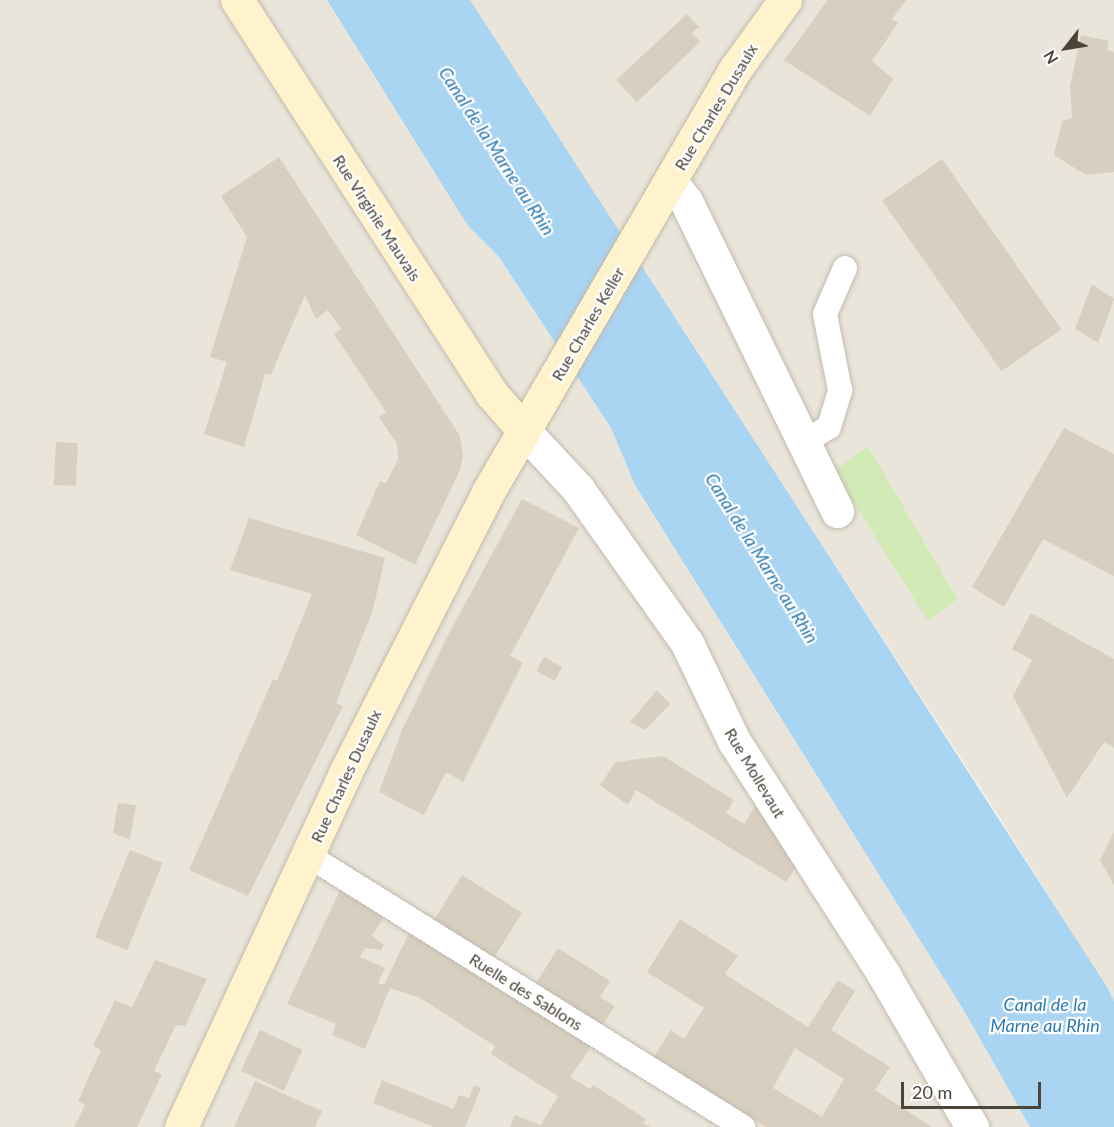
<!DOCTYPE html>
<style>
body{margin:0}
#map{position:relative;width:1114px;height:1127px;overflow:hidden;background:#f6f3ec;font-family:Lato,sans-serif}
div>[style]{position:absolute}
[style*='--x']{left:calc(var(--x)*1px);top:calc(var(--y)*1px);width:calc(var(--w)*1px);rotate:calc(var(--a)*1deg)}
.residential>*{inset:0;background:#eae5da}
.green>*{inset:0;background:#d2eab5}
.water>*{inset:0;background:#a9d4f2}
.building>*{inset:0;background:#d8cfc1;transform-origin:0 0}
.roads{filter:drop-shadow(0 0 2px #c2bbae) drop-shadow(0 0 2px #c2bbae)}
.lane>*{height:24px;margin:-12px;padding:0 12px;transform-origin:12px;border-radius:12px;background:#fff}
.street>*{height:33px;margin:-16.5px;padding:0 16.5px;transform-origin:16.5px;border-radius:16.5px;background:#fff}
.secondary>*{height:33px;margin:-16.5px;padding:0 16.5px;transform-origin:16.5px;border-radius:16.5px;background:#fff3cd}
span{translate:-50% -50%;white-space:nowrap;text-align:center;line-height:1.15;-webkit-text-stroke:4.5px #fff;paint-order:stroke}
.street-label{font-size:16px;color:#4b4439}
.water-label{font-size:18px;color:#2e7ab2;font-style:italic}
.north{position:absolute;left:1036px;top:18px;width:60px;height:60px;-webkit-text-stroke:4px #fff;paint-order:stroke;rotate:239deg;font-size:16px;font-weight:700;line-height:24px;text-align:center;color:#4b4439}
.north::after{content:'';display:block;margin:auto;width:21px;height:27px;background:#4b4439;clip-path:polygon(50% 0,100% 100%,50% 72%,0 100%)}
.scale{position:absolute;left:901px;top:1082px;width:140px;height:27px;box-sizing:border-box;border:3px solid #4b4439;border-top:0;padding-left:8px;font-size:18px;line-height:21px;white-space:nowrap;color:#4b4439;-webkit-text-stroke:4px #fff;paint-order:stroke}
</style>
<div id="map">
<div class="residential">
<i style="clip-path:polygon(0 0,327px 0,468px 226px,499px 257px,611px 428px,635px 485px,963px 1009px,1030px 1127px,0 1127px)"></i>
<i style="clip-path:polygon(470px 0,1114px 0,1114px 1001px,997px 813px,555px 137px)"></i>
</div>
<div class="green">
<i style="clip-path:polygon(868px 446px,957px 599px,928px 621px,834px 471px)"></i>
</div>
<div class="water">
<i style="clip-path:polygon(327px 0,470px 0,1107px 987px,1114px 1001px,1114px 1127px,1030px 1127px,963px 1009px,635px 485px,611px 428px,499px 257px,468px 226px)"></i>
</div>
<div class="building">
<i style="clip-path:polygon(828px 0,906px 0,892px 19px,898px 23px,872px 61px,893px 79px,870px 116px,784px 60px)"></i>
<i style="clip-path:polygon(687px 14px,699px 27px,692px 33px,700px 42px,637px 102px,616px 80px)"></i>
<i style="clip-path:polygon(1081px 35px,1109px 41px,1107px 50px,1114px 52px,1114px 172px,1086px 175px,1054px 155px,1062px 121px,1072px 118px,1070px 86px)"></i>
<i style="clip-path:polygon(279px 157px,460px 436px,463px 455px,460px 470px,415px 565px,356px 535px,380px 481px,386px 483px,398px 460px,397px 444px,379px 417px,386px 412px,334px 334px,341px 329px,328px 310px,316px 319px,305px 295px,271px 375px,265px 374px,244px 447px,204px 434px,227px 362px,210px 357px,247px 237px,221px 196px)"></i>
<i style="left:942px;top:159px;width:208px;height:73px;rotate:55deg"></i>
<i style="clip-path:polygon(1092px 284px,1114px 299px,1098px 343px,1075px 329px)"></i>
<i style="clip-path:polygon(1064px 428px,1114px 454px,1114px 576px,1043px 539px,1004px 607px,972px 587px)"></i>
<i style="left:56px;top:442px;width:22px;height:43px;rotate:3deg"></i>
<i style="clip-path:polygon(522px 499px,579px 528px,510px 656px,523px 663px,463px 782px,446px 772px,424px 815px,379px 792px,402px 730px,448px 635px)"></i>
<i style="clip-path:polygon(249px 518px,385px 558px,372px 613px,336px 703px,343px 706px,248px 896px,189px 870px,273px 679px,277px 681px,312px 594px,230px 570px)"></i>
<i style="clip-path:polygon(1031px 613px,1114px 659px,1114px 748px,1104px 742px,1067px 798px,1013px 696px,1032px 660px,1012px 649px)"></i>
<i style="left:544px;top:657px;width:21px;height:16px;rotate:29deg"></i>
<i style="clip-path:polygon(657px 690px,670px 704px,645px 730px,630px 722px)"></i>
<i style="clip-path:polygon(663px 756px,734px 800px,726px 813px,744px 824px,755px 806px,798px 863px,786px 882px,636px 790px,628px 805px,600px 785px,616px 762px)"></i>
<i style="clip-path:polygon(118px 803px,136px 805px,130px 840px,113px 833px)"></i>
<i style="clip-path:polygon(1114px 832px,1114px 885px,1100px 860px)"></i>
<i style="left:130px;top:850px;width:35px;height:94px;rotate:22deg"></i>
<i style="left:462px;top:875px;width:71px;height:55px;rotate:32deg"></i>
<i style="clip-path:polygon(340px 890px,384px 917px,372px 936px,384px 945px,381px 950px,365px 948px,360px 957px,385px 968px,378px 983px,384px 985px,409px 933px,591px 1047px,570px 1077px,590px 1089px,593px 1085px,646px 1119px,643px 1123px,650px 1127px,510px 1127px,515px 1115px,541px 1125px,558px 1096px,491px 1054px,495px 1046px,420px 998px,390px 988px,365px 1049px,332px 1035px,336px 1024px,287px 1004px)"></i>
<i style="clip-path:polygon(evenodd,680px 919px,738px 956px,725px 974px,808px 1027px,838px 980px,855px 991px,831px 1030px,890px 1067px,875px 1090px,932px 1127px,766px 1127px,653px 1058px,671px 1030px,684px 1039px,704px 1008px,647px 972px,680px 919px,795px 1048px,844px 1079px,822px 1117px,773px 1088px,795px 1048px)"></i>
<i style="clip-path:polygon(558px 948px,610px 981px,600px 997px,615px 1006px,602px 1026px,535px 985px)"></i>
<i style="clip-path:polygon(155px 960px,207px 979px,185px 1026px,176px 1025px,154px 1071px,162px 1074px,137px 1127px,74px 1127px,85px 1105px,78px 1101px,101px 1050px,93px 1046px,115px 1000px,132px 1007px)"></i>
<i style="left:260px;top:1030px;width:47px;height:45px;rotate:25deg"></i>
<i style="clip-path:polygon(382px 1080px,453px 1109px,459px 1095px,469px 1098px,474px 1085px,481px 1088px,465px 1127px,434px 1127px,373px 1103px)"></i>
<i style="clip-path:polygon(255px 1081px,322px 1111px,315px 1127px,234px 1127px)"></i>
</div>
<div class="roads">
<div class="lane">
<i style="--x:804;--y:442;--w:29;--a:-31"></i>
<i style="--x:829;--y:427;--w:39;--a:-73"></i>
<i style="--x:840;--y:390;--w:77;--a:-101.2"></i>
<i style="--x:825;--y:314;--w:50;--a:-66.5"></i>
<i style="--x:309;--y:856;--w:512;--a:31.98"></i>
</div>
<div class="street">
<i style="--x:671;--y:182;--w:24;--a:52"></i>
<i style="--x:686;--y:201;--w:345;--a:64"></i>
<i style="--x:524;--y:431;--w:79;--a:47"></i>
<i style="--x:578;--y:489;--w:189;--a:54.7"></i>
<i style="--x:687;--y:643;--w:109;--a:64.4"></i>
<i style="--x:734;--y:741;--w:278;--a:57.3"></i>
<i style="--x:884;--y:975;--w:176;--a:59.9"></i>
</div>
<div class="secondary">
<i style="--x:237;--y:0;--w:468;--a:57.1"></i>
<i style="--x:491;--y:393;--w:50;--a:49"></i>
<i style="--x:181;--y:1127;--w:390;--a:-65.1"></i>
<i style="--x:345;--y:773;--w:315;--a:-63"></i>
<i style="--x:488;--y:492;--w:491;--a:-59.7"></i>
<i style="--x:736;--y:68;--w:84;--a:-54.2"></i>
</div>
</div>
<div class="street-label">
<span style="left:716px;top:107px;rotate:-59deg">Rue Charles Dusaulx</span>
<span style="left:377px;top:218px;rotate:57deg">Rue Virginie Mauvais</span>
<span style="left:588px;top:324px;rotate:-60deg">Rue Charles Keller</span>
<span style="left:755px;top:773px;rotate:59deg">Rue Mollevaut</span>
<span style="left:346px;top:776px;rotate:-65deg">Rue Charles Dusaulx</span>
<span style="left:526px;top:992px;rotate:32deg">Ruelle des Sablons</span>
</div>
<div class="water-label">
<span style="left:497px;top:151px;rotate:57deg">Canal de la Marne au Rhin</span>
<span style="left:762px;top:558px;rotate:58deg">Canal de la Marne au Rhin</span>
<span style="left:1045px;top:1015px">Canal de la<br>Marne au Rhin</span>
</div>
<div class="north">N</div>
<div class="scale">20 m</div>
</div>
